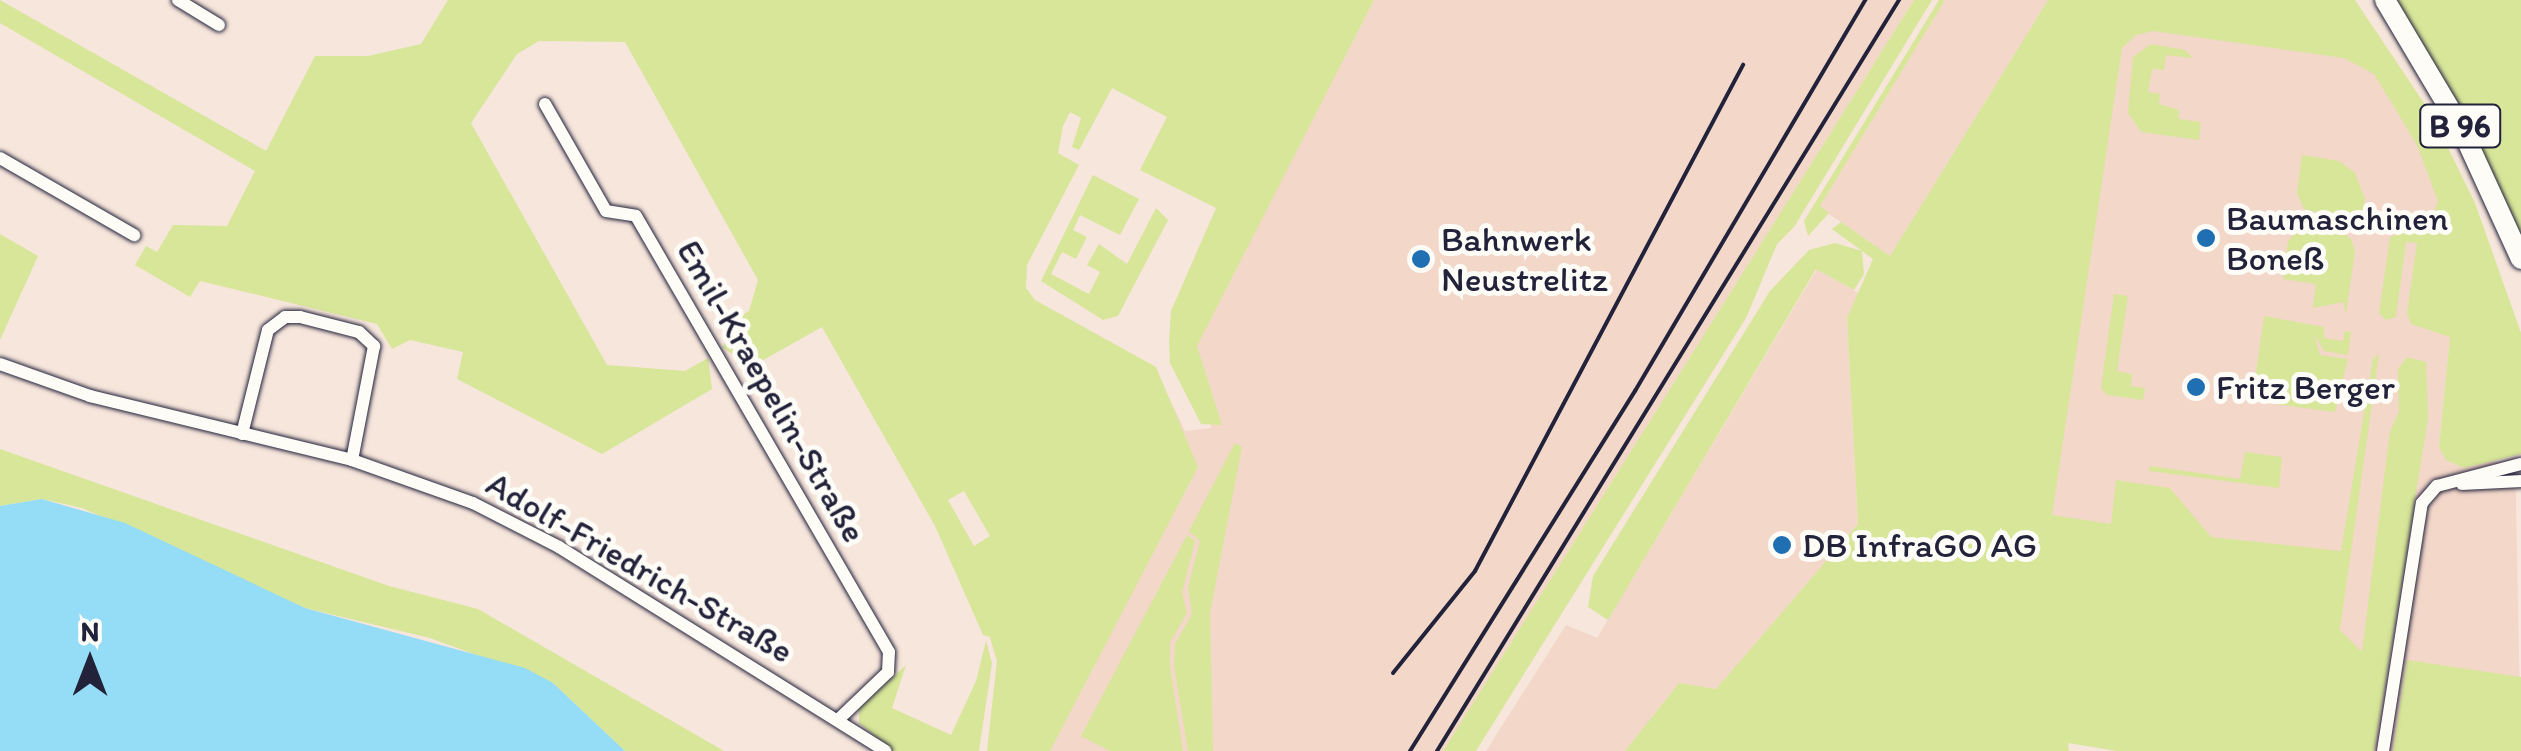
<!DOCTYPE html>
<meta charset="utf-8">
<style>
body{margin:0}
#map{position:relative;width:2521px;height:751px;overflow:hidden;background:#f7e6dc;font-family:Itim,sans-serif}
div>[style]{position:absolute}
[style*='--x']{left:calc(var(--x)*1px);top:calc(var(--y)*1px);width:calc(var(--w)*1px);rotate:calc(var(--a)*1deg)}
.built>*{inset:0;background:#f3d7c9}
.green>*{inset:0;background:#d7e699}
.water>*{inset:0;background:#95dcf7}
.roads{filter:drop-shadow(0 0 2px #22223b) drop-shadow(0 0 2px #22223b)}
.street>*{height:12px;margin:-6px;padding:0 6px;transform-origin:6px;border-radius:6px;background:#fdfcf7}
.primary>*{height:20px;margin:-10px;padding:0 10px;transform-origin:10px;border-radius:10px;background:#fdfcf7}
.rail>*{height:4px;margin:-2px;padding:0 2px;transform-origin:2px;border-radius:2px;background:#22223b}
.dots>*{width:28px;height:28px;translate:-50% -50%;box-sizing:border-box;border:5px solid #fdfcf7;border-radius:50%}
span{translate:-50% -50%;white-space:nowrap;text-align:center;line-height:1.15;-webkit-text-stroke:10px #fdfcf7;paint-order:stroke}
.shield-label span{padding:2px 8px;background:#fdfcf7;border:2px solid;border-radius:8px;-webkit-text-stroke-width:0}
.shield-label{font-size:32px;color:#22223b;font-weight:700}
.poi-label{font-size:35px;color:#22223b}
.left{translate:0 -50%;text-align:left}
.street-label{font-size:35px;color:#22223b}
.north{position:absolute;left:40px;top:611px;width:100px;height:100px;-webkit-text-stroke:8px #fdfcf7;paint-order:stroke;rotate:0deg;font-size:28px;font-weight:700;line-height:40px;text-align:center;color:#22223b}
.north::after{content:'';display:block;margin:auto;width:35px;height:45px;background:#22223b;clip-path:polygon(50% 0,100% 100%,50% 72%,0 100%)}
</style>
<div id="map">
<div class="built">
<i style="clip-path:polygon(1374px 0,1914px 0,1443px 751px,987px 751px,997px 661px,990px 637px,1168px 396px,1185px 431px,1211px 428px,1196px 346px)"></i>
<i style="clip-path:polygon(1945px 0,2048px 0,1890px 256px,1819px 207px)"></i>
<i style="clip-path:polygon(2103px 0,2287px 0,2371px 62px,2419px 144px,2441px 199px,2450px 337px,2439px 447px,2499px 462px,2515px 456px,2521px 751px,2374px 751px,2386px 657px,2354px 651px,2340px 630px,2350px 560px,2016px 514px)"></i>
<i style="clip-path:polygon(1817px 269px,1860px 294px,1847px 318px,1858px 524px,1716px 689px,1679px 683px,1625px 751px,1486px 751px,1566px 625px,1597px 638px)"></i>
</div>
<div class="green">
<i style="clip-path:polygon(evenodd,0 0,266px 151px,315px 56px,368px 56px,421px 44px,448px 0,1374px 0,1197px 346px,1222px 425px,1201px 424px,1170px 363px,1169px 343px,1171px 311px,1216px 208px,1140px 170px,1167px 117px,1112px 88px,1079px 150px,1072px 147px,1081px 118px,1070px 112px,1063px 126px,1058px 153px,1079px 165px,1027px 265px,1026px 288px,1035px 300px,1156px 367px,1198px 467px,1050px 751px,987px 751px,997px 661px,990px 637px,983px 635px,935px 526px,822px 327px,751px 367px,722px 347px,729px 339px,722px 327px,749px 311px,758px 280px,625px 42px,539px 41px,517px 54px,471px 123px,607px 365px,685px 371px,708px 358px,712px 389px,602px 454px,457px 379px,463px 352px,410px 340px,392px 349px,377px 324px,200px 281px,190px 297px,135px 265px,146px 246px,157px 252px,173px 225px,227px 226px,255px 171px,0 23px,0 0,964px 491px,990px 536px,974px 546px,948px 500px,964px 491px)"></i>
<i style="clip-path:polygon(1914px 0,1932px 0,1794px 227px,1777px 244px,1746px 318px,1476px 751px,1443px 751px)"></i>
<i style="clip-path:polygon(1939px 0,1945px 0,1820px 206px,1829px 213px,1808px 236px,1804px 221px)"></i>
<i style="clip-path:polygon(2048px 0,2355px 0,2432px 115px,2475px 203px,2521px 333px,2521px 454px,2464px 468px,2446px 460px,2439px 447px,2450px 337px,2411px 324px,2407px 313px,2417px 243px,2406px 242px,2396px 317px,2386px 320px,2379px 313px,2390px 237px,2430px 223px,2438px 201px,2417px 145px,2374px 74px,2344px 58px,2153px 31px,2136px 35px,2122px 48px,2052px 515px,2111px 524px,2116px 480px,2170px 488px,2211px 537px,2341px 551px,2373px 359px,2379px 354px,2340px 630px,2362px 652px,2390px 431px,2399px 412px,2398px 369px,2407px 357px,2426px 362px,2428px 419px,2374px 751px,2117px 751px,2068px 743px,2069px 751px,1625px 751px,1679px 683px,1716px 689px,1858px 524px,1847px 318px,1873px 259px,1832px 229px,1841px 222px,1890px 256px)"></i>
<i style="clip-path:polygon(2394px 0,2521px 0,2521px 238px)"></i>
<i style="clip-path:polygon(2151px 44px,2185px 50px,2193px 58px,2166px 55px,2164px 70px,2152px 69px,2148px 92px,2160px 94px,2159px 104px,2179px 110px,2179px 119px,2201px 122px,2199px 140px,2141px 132px,2128px 113px,2133px 57px)"></i>
<i style="clip-path:polygon(2302px 155px,2339px 161px,2355px 173px,2365px 199px,2361px 224px,2304px 209px,2297px 193px)"></i>
<i style="clip-path:polygon(1093px 175px,1139px 199px,1120px 235px,1080px 215px,1073px 230px,1087px 237px,1076px 259px,1062px 252px,1051px 274px,1089px 294px,1100px 272px,1087px 265px,1099px 244px,1127px 264px,1156px 208px,1168px 220px,1118px 316px,1103px 320px,1041px 281px)"></i>
<i style="clip-path:polygon(2300px 228px,2338px 230px,2351px 239px,2355px 251px,2346px 314px,2343px 302px,2313px 308px,2316px 284px,2283px 279px,2288px 241px)"></i>
<i style="clip-path:polygon(0 234px,38px 256px,0 340px)"></i>
<i style="clip-path:polygon(1835px 243px,1862px 251px,1864px 274px,1854px 290px,1816px 269px,1608px 620px,1588px 607px,1593px 576px,1770px 291px,1809px 250px)"></i>
<i style="clip-path:polygon(2114px 294px,2128px 296px,2117px 371px,2132px 374px,2131px 386px,2145px 388px,2143px 400px,2107px 395px,2101px 388px)"></i>
<i style="clip-path:polygon(2264px 316px,2324px 327px,2324px 338px,2343px 341px,2345px 331px,2351px 332px,2348px 355px,2324px 351px,2314px 334px,2320px 355px,2348px 359px,2335px 412px,2252px 401px)"></i>
<i style="clip-path:polygon(1235px 443px,1242px 447px,1210px 613px,1213px 751px,1188px 751px,1174px 667px,1175px 644px,1192px 614px,1188px 587px,1200px 541px,1189px 531px)"></i>
<i style="clip-path:polygon(0 449px,389px 586px,478px 609px,724px 751px,625px 751px,553px 683px,430px 638px,305px 608px,82px 508px,42px 499px,0 506px)"></i>
<i style="clip-path:polygon(2245px 452px,2282px 457px,2279px 488px,2149px 471px,2150px 466px,2240px 479px)"></i>
<i style="clip-path:polygon(1187px 535px,1195px 541px,1182px 593px,1187px 613px,1170px 642px,1170px 667px,1183px 751px,1110px 751px,1081px 736px)"></i>
<i style="clip-path:polygon(986px 641px,992px 663px,979px 751px,893px 751px,859px 723px,859px 708px,906px 665px,892px 708px,951px 735px,976px 681px)"></i>
<i style="clip-path:polygon(2407px 660px,2521px 677px,2521px 751px,2393px 751px)"></i>
</div>
<div class="water">
<i style="clip-path:polygon(42px 499px,125px 523px,305px 608px,525px 668px,553px 683px,625px 751px,0 751px,0 506px)"></i>
</div>
<div class="roads">
<div class="street">
<i style="--x:178;--y:0;--w:48;--a:31.4"></i>
<i style="--x:545;--y:104;--w:123;--a:60.3"></i>
<i style="--x:606;--y:211;--w:30;--a:9"></i>
<i style="--x:636;--y:216;--w:504;--a:59.87"></i>
<i style="--x:889;--y:652;--w:20;--a:93"></i>
<i style="--x:888;--y:672;--w:66;--a:136.2"></i>
<i style="--x:0;--y:158;--w:155;--a:29.9"></i>
<i style="--x:0;--y:364;--w:96;--a:19.6"></i>
<i style="--x:90;--y:396;--w:270;--a:13.7"></i>
<i style="--x:352;--y:460;--w:128;--a:19.6"></i>
<i style="--x:473;--y:503;--w:97;--a:27.1"></i>
<i style="--x:559;--y:547;--w:385;--a:32"></i>
<i style="--x:242;--y:434;--w:107;--a:-76"></i>
<i style="--x:268;--y:330;--w:21;--a:-37"></i>
<i style="--x:285;--y:317;--w:15;--a:0"></i>
<i style="--x:300;--y:317;--w:61;--a:14.3"></i>
<i style="--x:359;--y:332;--w:21;--a:43"></i>
<i style="--x:374;--y:346;--w:116;--a:100.9"></i>
<i style="--x:2462;--y:484;--w:59;--a:-2.9"></i>
<i style="--x:2383;--y:751;--w:251;--a:-81.1"></i>
<i style="--x:2422;--y:503;--w:23;--a:-49"></i>
<i style="--x:2437;--y:486;--w:87;--a:-14.7"></i>
</div>
<div class="primary">
<i style="--x:2385;--y:0;--w:149;--a:59.3"></i>
<i style="--x:2461;--y:128;--w:144;--a:65.4"></i>
</div>
</div>
<div class="rail">
<i style="--x:1393;--y:673;--w:131;--a:-51.2"></i>
<i style="--x:1475;--y:571;--w:573;--a:-62.09"></i>
<i style="--x:1410;--y:751;--w:425;--a:-58"></i>
<i style="--x:1635;--y:391;--w:454;--a:-59.5"></i>
<i style="--x:1437;--y:751;--w:882;--a:-58.4"></i>
</div>
<div class="dots">
<i style="left:2206px;top:238px;background:#1f6fb2"></i>
<i style="left:1421px;top:259px;background:#1f6fb2"></i>
<i style="left:2196px;top:387px;background:#1f6fb2"></i>
<i style="left:1782px;top:545px;background:#1f6fb2"></i>
</div>
<div class="shield-label">
<span style="left:2460px;top:126px">B 96</span>
</div>
<div class="poi-label">
<span class="left" style="left:2226px;top:238px">Baumaschinen<br>Boneß</span>
<span class="left" style="left:1441px;top:259px">Bahnwerk<br>Neustrelitz</span>
<span class="left" style="left:2216px;top:387px">Fritz Berger</span>
<span class="left" style="left:1802px;top:545px">DB InfraGO AG</span>
</div>
<div class="street-label">
<span style="left:772px;top:391px;rotate:60deg">Emil-Kraepelin-Straße</span>
<span style="left:640px;top:567px;rotate:30deg">Adolf-Friedrich-Straße</span>
</div>
<div class="north">N</div>
</div>
